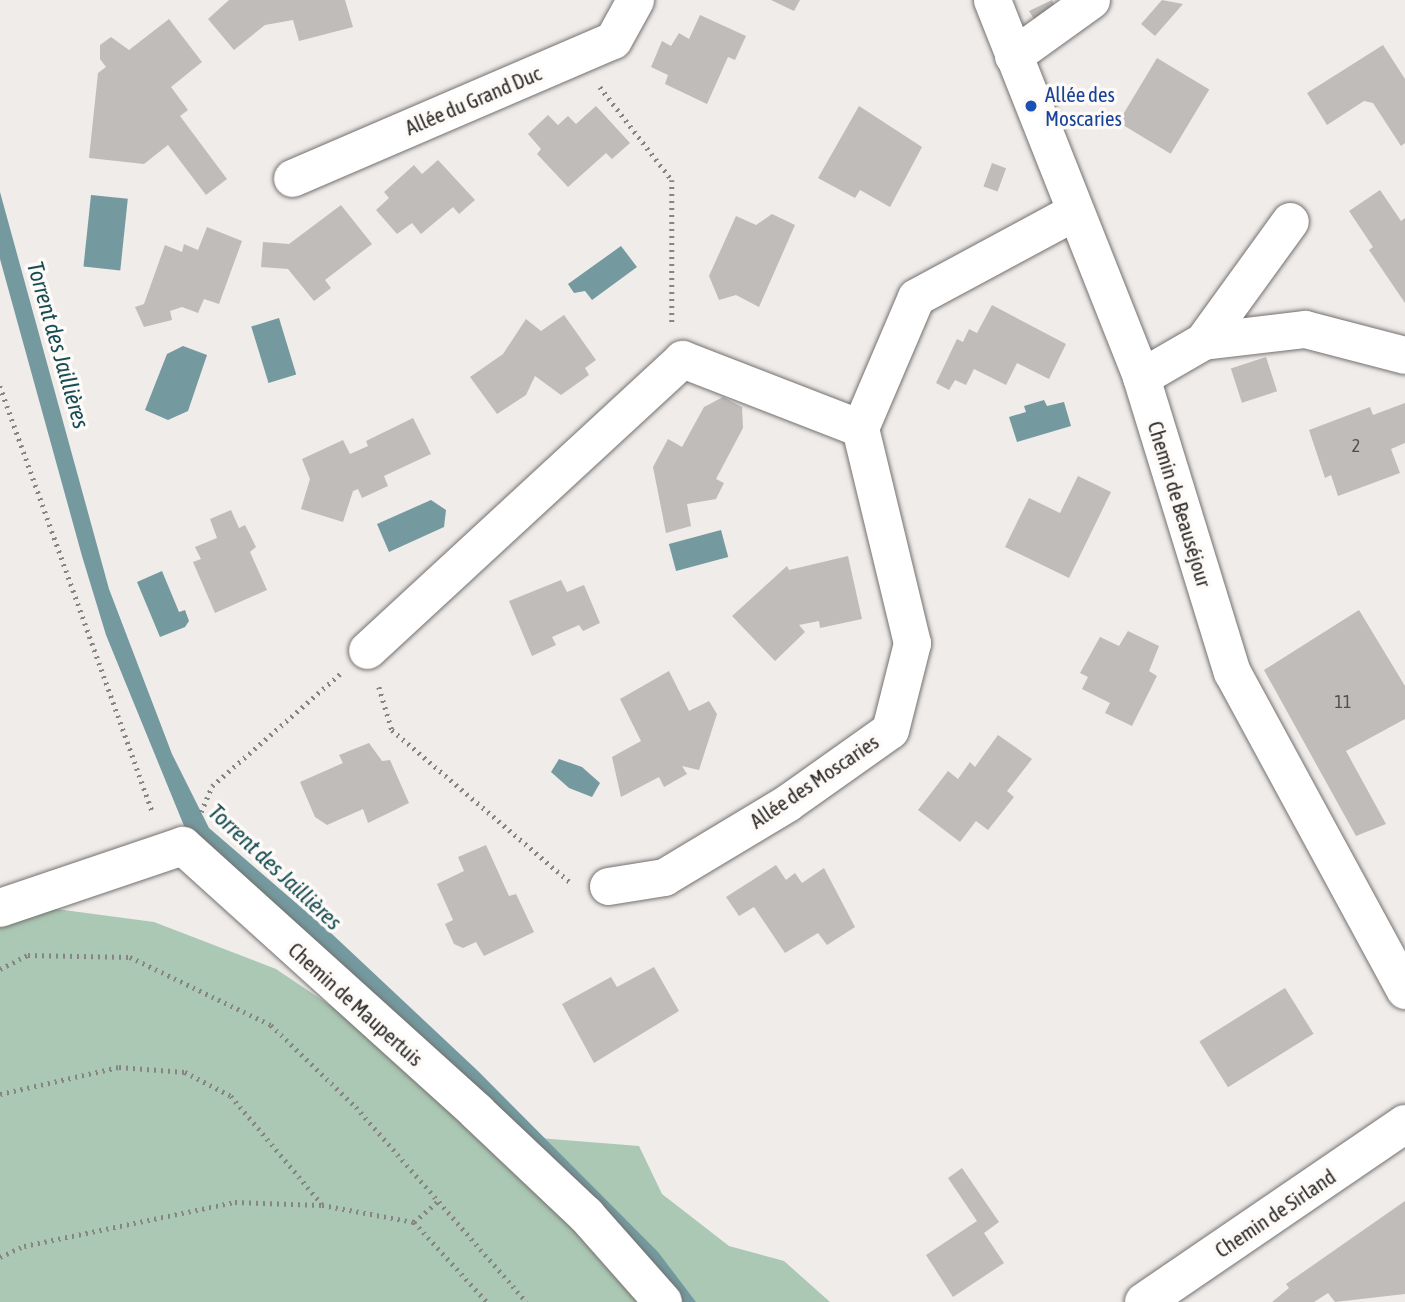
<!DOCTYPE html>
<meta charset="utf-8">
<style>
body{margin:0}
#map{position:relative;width:1405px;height:1302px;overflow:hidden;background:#efecea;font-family:"Asap Condensed",sans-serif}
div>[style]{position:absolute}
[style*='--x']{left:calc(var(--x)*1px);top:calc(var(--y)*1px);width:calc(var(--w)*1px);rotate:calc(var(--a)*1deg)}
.forest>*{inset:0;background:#abc8b4}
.water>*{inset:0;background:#74999e;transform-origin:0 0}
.building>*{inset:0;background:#bfbcba;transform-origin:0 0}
.path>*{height:4.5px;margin-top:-2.25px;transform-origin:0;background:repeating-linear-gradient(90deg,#878583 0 2px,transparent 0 7px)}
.roads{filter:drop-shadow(0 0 2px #74716f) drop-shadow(0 0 2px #74716f)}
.minor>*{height:37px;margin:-18.5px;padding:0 18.5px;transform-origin:18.5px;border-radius:18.5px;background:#fff}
.tertiary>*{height:38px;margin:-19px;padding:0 19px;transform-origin:19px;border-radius:19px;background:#fff}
.dots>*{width:19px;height:19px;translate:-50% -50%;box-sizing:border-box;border:4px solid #fdfaf7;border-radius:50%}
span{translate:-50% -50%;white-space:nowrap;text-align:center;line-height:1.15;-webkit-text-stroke:7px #fdfaf7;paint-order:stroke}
.number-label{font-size:18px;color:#514f4e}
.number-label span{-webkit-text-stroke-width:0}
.transit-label{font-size:21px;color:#164399}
.left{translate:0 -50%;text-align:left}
.street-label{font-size:21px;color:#2c2b2a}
.water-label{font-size:23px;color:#164d54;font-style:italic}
</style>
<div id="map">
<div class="forest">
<i style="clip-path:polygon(41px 907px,154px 922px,276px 969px,526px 1137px,639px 1146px,662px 1194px,729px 1246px,784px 1261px,830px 1302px,0 1302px,0 920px)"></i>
</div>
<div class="water">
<i style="clip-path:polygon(0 192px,109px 589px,172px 754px,209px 828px,332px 934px,478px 1071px,658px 1252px,696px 1302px,682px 1302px,659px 1271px,378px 997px,189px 838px,106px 635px,82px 556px,0 259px)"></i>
<i style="left:91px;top:195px;width:37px;height:72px;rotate:6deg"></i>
<i style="clip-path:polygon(621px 246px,637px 267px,592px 300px,585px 291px,574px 293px,568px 284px)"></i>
<i style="left:279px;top:318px;width:59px;height:29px;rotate:73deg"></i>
<i style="clip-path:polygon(183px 346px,207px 355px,188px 411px,168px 420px,145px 410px,167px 354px)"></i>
<i style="clip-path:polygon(1044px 400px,1047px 406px,1064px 402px,1071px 426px,1017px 442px,1009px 417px,1026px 412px,1024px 406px)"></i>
<i style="clip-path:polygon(431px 500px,446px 510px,444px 527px,389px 552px,377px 524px)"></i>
<i style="left:721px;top:530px;width:28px;height:54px;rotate:75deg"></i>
<i style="clip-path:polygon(162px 571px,179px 612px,185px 610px,189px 621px,185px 627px,160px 637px,137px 582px)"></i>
<i style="clip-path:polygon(559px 759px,582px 767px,600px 783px,592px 797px,569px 788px,551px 772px)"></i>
</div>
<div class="building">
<i style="clip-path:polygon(229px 0,345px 0,353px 27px,299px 41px,293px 20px,265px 25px,234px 50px,208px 19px)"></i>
<i style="clip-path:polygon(771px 0,800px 0,794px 11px)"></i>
<i style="clip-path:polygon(1052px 0,1057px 9px,1036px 22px,1029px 11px)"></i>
<i style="clip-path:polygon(1162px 0,1183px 4px,1155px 36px,1141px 24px)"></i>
<i style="clip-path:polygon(700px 15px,746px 36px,735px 60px,728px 57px,707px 104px,665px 84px,668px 75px,651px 67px,662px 41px,671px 46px,679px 33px,689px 39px)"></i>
<i style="clip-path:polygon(169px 19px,202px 62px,171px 87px,188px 110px,180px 116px,227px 179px,206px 195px,168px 145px,144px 164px,89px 158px,98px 73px,106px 67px,100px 59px,100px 45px,111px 37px,129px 50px)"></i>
<i style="clip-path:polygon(1383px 45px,1405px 79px,1405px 143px,1401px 146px,1373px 103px,1364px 101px,1327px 125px,1307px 93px)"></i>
<i style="left:1157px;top:58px;width:61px;height:75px;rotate:31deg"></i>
<i style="clip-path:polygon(596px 106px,630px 143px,612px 159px,606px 153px,568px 187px,537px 154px,541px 149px,528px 134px,548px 115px,558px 125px,568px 116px,576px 124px)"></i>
<i style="clip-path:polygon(859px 106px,922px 147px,890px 207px,860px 190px,855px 198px,818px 178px)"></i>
<i style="clip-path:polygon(438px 160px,475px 200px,459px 214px,453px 207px,421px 234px,412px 223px,397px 234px,376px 210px,389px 198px,384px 192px,414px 165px,422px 174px)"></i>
<i style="left:992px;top:163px;width:15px;height:25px;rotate:20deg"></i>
<i style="clip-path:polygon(1380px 190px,1401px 221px,1405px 218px,1405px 303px,1369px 250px,1373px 247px,1349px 211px)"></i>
<i style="clip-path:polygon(341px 205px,372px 244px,325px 280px,331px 288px,314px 301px,288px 269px,261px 267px,263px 242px,289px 244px)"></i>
<i style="clip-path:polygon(772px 214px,795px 225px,759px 307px,736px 295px,719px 300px,709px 276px,736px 216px,756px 225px)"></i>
<i style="clip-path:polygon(207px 227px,242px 241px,219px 304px,204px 299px,198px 313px,182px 307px,170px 311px,172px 320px,144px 327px,135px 307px,144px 304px,165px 245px,182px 252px,184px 244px,198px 250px)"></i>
<i style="clip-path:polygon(992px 305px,1066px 344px,1049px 379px,1017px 363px,1006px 385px,974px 369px,966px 385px,955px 380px,949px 390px,936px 383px,957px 339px,963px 342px,969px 329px,977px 333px)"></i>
<i style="clip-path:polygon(564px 315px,596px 360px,585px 368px,589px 375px,561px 395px,535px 376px,526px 395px,497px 414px,470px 377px,503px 354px,526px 319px,541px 331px)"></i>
<i style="left:1266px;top:357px;width:36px;height:37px;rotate:72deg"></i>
<i style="clip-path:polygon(723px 397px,742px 407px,743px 428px,716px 479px,724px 483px,716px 499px,687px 504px,691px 526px,666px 533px,653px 467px,668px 439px,682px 447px,704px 407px)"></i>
<i style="clip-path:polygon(1405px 403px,1405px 443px,1391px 449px,1400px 473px,1338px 496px,1331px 475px,1325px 478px,1309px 430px,1370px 407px,1373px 415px)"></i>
<i style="clip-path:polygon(413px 418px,431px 454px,384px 476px,388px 486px,362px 498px,358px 489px,353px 491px,343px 522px,301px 509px,310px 479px,302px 459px,343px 440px,350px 454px,368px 446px,366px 441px)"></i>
<i style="clip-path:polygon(1078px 476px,1111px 492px,1069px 578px,1005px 547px,1029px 498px,1060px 513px)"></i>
<i style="clip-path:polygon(231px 510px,239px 528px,245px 525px,256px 547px,250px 552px,267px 590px,215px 613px,193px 562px,201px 559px,195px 547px,217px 538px,210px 519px)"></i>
<i style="clip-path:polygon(848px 556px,862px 619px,820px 628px,819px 621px,799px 625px,805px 632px,775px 661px,732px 616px,787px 566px,789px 570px)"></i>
<i style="clip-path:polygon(561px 580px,567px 592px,584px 585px,600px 623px,583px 631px,579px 625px,552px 637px,556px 645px,532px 656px,509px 601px)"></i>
<i style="clip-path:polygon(1359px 610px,1405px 686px,1405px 719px,1346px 751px,1386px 824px,1356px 836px,1264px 670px)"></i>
<i style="clip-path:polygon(1128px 631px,1159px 646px,1149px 671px,1157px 676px,1132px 726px,1105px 713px,1110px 703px,1082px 689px,1088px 677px,1080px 673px,1100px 637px,1119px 646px)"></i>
<i style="clip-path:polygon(669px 671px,689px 711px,709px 701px,717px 714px,699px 770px,682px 766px,687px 774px,664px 787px,659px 777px,621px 797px,612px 757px,641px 741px,620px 699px)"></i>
<i style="clip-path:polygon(998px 735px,1032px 759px,1007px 791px,1014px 797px,988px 830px,976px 821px,960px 842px,918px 810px,948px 771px,958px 779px,970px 762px,975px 767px)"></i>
<i style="clip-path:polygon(369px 743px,382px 761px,390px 760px,409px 803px,368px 823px,363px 809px,327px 825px,315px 817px,300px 782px,343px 763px,339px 755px)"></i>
<i style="clip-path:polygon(486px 845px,509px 896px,516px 894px,534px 932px,484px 956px,476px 942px,463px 948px,454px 944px,445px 924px,453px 920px,437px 884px,464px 871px,458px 857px)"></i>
<i style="clip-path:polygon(776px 865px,786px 880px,795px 873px,802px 883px,824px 868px,855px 927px,827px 945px,818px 933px,785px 953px,754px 907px,739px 916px,726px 897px)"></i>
<i style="clip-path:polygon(654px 967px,679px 1011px,594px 1063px,562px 1004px,611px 977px,617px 987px)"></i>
<i style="left:1285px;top:988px;width:54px;height:101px;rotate:58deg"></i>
<i style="clip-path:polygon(962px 1168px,999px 1222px,984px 1233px,1004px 1263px,953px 1297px,926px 1255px,977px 1221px,948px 1178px)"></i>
<i style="clip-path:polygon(1405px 1201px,1405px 1294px,1335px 1302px,1328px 1293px,1314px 1302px,1272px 1302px,1289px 1288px,1286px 1284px)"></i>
</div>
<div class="path">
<i style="--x:600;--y:87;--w:118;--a:52.3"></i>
<i style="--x:672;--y:180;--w:143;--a:90"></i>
<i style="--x:0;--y:386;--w:454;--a:70.3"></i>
<i style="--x:379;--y:687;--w:45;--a:73.2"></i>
<i style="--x:392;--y:730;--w:237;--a:40.5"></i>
<i style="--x:201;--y:812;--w:28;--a:-67"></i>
<i style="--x:212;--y:786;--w:170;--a:-41.2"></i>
<i style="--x:0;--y:969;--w:31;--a:-27"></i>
<i style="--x:28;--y:955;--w:102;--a:1.1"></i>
<i style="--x:130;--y:957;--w:157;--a:25.7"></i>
<i style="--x:271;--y:1025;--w:118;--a:44"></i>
<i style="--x:356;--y:1107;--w:259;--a:48.8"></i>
<i style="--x:0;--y:1094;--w:122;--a:-12.8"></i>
<i style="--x:119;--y:1067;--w:66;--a:4.3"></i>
<i style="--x:185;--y:1072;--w:52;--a:27.6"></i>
<i style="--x:231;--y:1096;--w:141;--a:49.9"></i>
<i style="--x:414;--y:1222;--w:33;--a:-41"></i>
<i style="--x:0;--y:1257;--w:26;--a:-25"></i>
<i style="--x:24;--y:1246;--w:216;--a:-11.8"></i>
<i style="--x:235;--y:1202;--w:87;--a:2"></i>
<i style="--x:322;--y:1205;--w:94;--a:10.5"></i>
<i style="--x:414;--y:1222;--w:108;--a:47.6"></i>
</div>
<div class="roads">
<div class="minor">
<i style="--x:992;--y:0;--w:405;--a:68.4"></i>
<i style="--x:1141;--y:377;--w:309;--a:72.9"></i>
<i style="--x:1232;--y:672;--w:362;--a:61.5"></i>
<i style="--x:1013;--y:56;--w:96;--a:-35.7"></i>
<i style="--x:292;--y:178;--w:349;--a:-23.3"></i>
<i style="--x:613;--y:40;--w:46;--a:-61.2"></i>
<i style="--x:1203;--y:341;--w:148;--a:-54.1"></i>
<i style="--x:1141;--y:377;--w:72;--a:-30.1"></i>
<i style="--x:1203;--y:341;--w:103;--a:-6.7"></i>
<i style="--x:1305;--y:329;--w:103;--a:14.6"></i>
<i style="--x:367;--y:650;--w:429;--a:-42.7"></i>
<i style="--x:682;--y:359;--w:191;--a:21.2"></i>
<i style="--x:608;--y:886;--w:57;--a:-9.1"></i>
<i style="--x:664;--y:877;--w:144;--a:-31"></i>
<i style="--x:787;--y:803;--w:126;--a:-35.3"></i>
<i style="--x:890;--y:730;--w:90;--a:-75.8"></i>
<i style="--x:912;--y:643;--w:221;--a:-103.6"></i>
<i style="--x:860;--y:428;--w:142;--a:-66.9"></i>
<i style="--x:916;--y:297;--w:179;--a:-28.3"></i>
</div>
<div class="tertiary">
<i style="--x:0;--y:908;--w:193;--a:-18.7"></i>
<i style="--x:183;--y:846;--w:396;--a:42.1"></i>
<i style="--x:477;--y:1112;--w:150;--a:43.4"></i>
<i style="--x:586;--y:1215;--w:116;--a:48.5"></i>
<i style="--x:1144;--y:1302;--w:316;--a:-34.3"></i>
</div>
</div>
<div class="dots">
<i style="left:1031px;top:106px;background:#1a4fb4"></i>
</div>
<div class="number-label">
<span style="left:1356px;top:446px">2</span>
<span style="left:1343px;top:702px">11</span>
</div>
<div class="transit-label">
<span class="left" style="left:1045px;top:106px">Allée des<br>Moscaries</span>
</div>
<div class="street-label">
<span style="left:473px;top:100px;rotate:-23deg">Allée du Grand Duc</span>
<span style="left:1180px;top:504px;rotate:73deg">Chemin de Beauséjour</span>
<span style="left:814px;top:781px;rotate:-34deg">Allée des Moscaries</span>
<span style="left:356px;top:1004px;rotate:42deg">Chemin de Maupertuis</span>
<span style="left:1275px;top:1213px;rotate:-34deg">Chemin de Sirland</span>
</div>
<div class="water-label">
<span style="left:58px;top:345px;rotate:74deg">Torrent des Jaillières</span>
<span style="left:275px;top:867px;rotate:43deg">Torrent des Jaillières</span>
</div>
</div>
